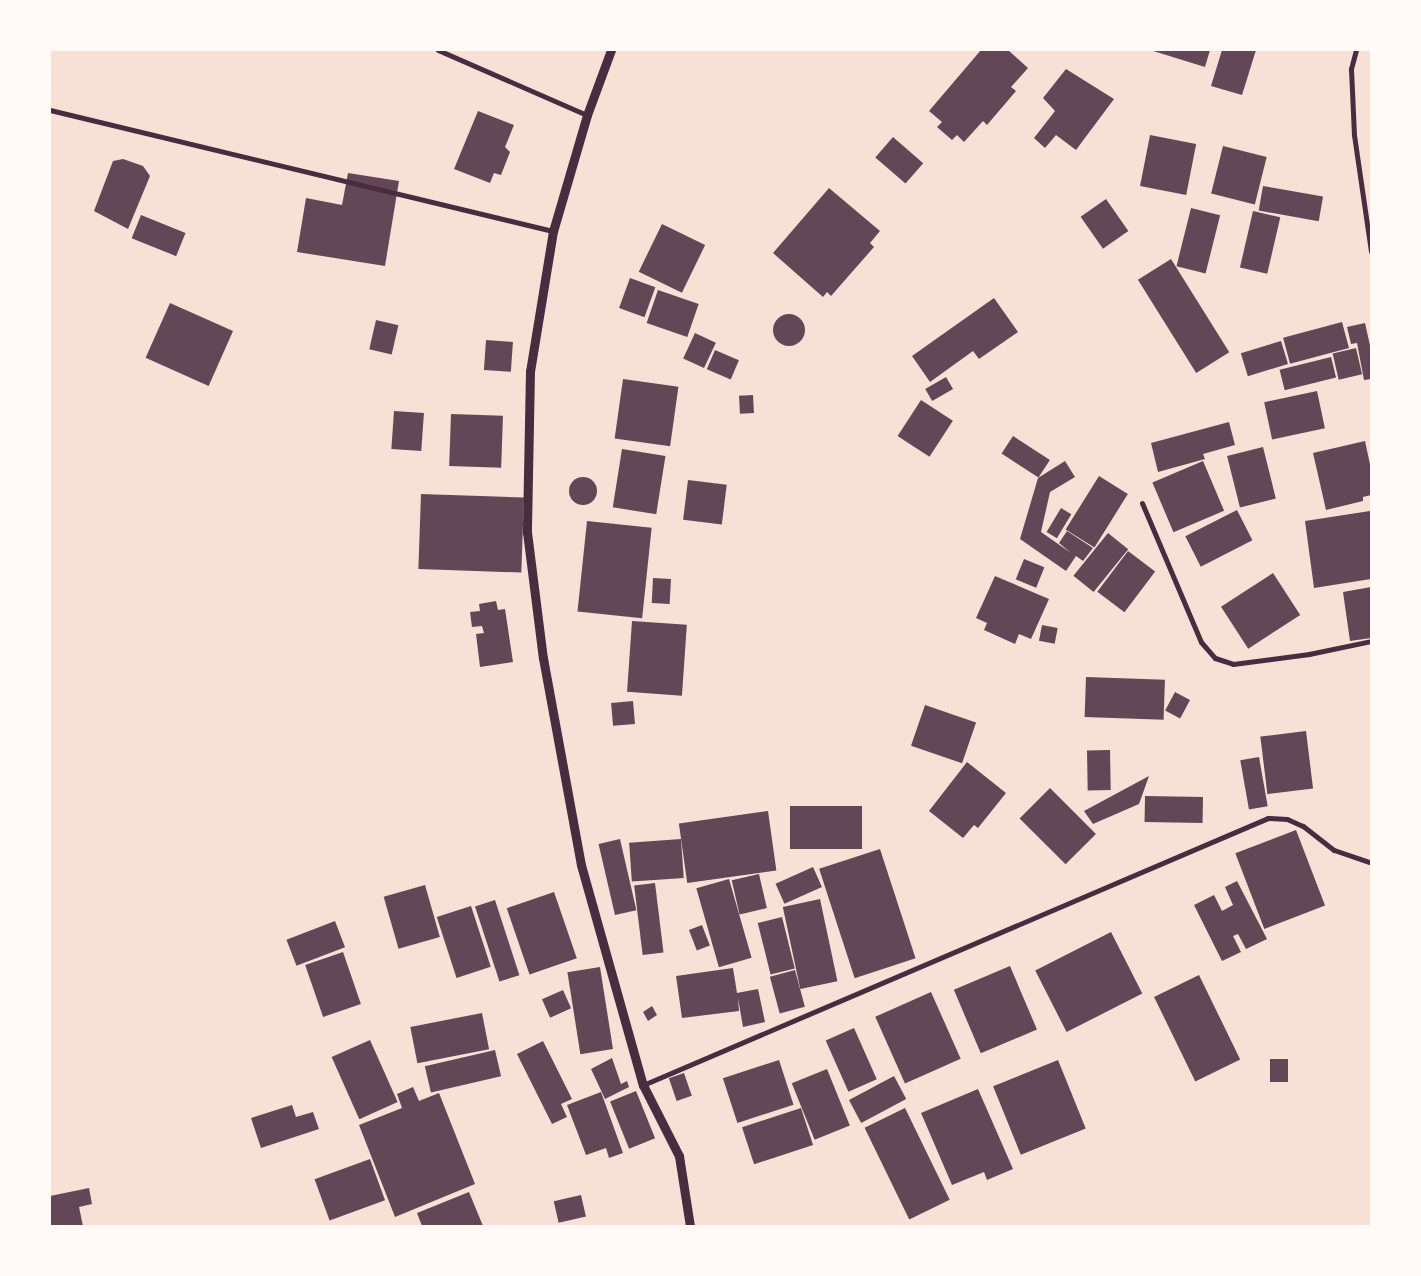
<!DOCTYPE html>
<style>
body{margin:0}
#map{position:relative;width:1421px;height:1276px;overflow:hidden;background:#f7e1d7;font-family:Poppins,sans-serif}
div>[style]{position:absolute}
[style*='--x']{left:calc(var(--x)*1px);top:calc(var(--y)*1px);width:calc(var(--w)*1px);rotate:calc(var(--a)*1deg)}
.building>*{inset:0;background:#644757;transform-origin:0 0}
.round{border-radius:50%}
.minor>*{height:5px;margin:-2.5px;padding:0 2.5px;transform-origin:2.5px;border-radius:2.5px;background:#4a2c40}
.tertiary>*{height:9px;margin:-4.5px;padding:0 4.5px;transform-origin:4.5px;border-radius:4.5px;background:#4a2c40}
span{translate:-50% -50%;white-space:nowrap;text-align:center;line-height:1.15;-webkit-text-stroke:5px #fffaf5;paint-order:stroke}
.frame{position:absolute;inset:0;border:51px solid #fffaf5;pointer-events:none}
</style>
<div id="map">
<div class="building">
<i style="clip-path:polygon(981px 50px,1008px 50px,1028px 68px,1011px 87px,1016px 91px,987px 125px,983px 121px,964px 142px,957px 135px,952px 140px,937px 127px,942px 122px,929px 111px)"></i>
<i style="clip-path:polygon(1150px 50px,1210px 50px,1205px 67px)"></i>
<i style="clip-path:polygon(1222px 50px,1256px 50px,1242px 95px,1211px 86px)"></i>
<i style="clip-path:polygon(1066px 69px,1114px 99px,1076px 150px,1056px 135px,1045px 148px,1034px 138px,1055px 111px,1043px 98px)"></i>
<i style="clip-path:polygon(478px 111px,514px 125px,505px 147px,510px 152px,501px 175px,494px 173px,490px 183px,454px 169px)"></i>
<i style="left:1150px;top:135px;width:47px;height:52px;rotate:11deg"></i>
<i style="left:893px;top:137px;width:40px;height:27px;rotate:41deg"></i>
<i style="left:1223px;top:146px;width:45px;height:49px;rotate:14deg"></i>
<i style="clip-path:polygon(123px 159px,143px 166px,150px 176px,128px 229px,94px 211px,113px 161px)"></i>
<i style="clip-path:polygon(348px 173px,399px 181px,385px 266px,297px 252px,306px 198px,342px 205px)"></i>
<i style="left:1263px;top:186px;width:61px;height:25px;rotate:10deg"></i>
<i style="clip-path:polygon(829px 188px,880px 231px,870px 243px,874px 247px,831px 296px,827px 292px,823px 297px,773px 253px)"></i>
<i style="left:1106px;top:199px;width:39px;height:31px;rotate:55deg"></i>
<i style="left:1191px;top:208px;width:30px;height:60px;rotate:14deg"></i>
<i style="left:1253px;top:211px;width:28px;height:58px;rotate:13deg"></i>
<i style="left:141px;top:215px;width:48px;height:25px;rotate:22deg"></i>
<i style="left:662px;top:224px;width:48px;height:53px;rotate:26deg"></i>
<i style="left:1171px;top:259px;width:110px;height:39px;rotate:58deg"></i>
<i style="left:630px;top:278px;width:27px;height:32px;rotate:20deg"></i>
<i style="left:658px;top:290px;width:43px;height:35px;rotate:19deg"></i>
<i style="clip-path:polygon(994px 298px,1018px 332px,979px 359px,973px 351px,930px 382px,912px 356px)"></i>
<i style="left:170px;top:303px;width:69px;height:60px;rotate:24deg"></i>
<i class="round" style="left:773px;top:314px;width:32px;height:32px"></i>
<i style="left:376px;top:320px;width:23px;height:30px;rotate:13deg"></i>
<i style="left:1342px;top:322px;width:27px;height:61px;rotate:75deg"></i>
<i style="clip-path:polygon(1365px 323px,1371px 350px,1371px 379px,1364px 380px,1357px 343px,1351px 344px,1347px 327px)"></i>
<i style="left:695px;top:333px;width:23px;height:28px;rotate:25deg"></i>
<i style="left:486px;top:340px;width:27px;height:30px;rotate:4deg"></i>
<i style="left:1281px;top:341px;width:24px;height:42px;rotate:73deg"></i>
<i style="left:1356px;top:348px;width:27px;height:24px;rotate:77deg"></i>
<i style="left:715px;top:350px;width:26px;height:21px;rotate:23deg"></i>
<i style="left:1331px;top:357px;width:21px;height:53px;rotate:76deg"></i>
<i style="left:946px;top:377px;width:14px;height:24px;rotate:60deg"></i>
<i style="left:623px;top:379px;width:56px;height:60px;rotate:8deg"></i>
<i style="left:1317px;top:391px;width:38px;height:54px;rotate:78deg"></i>
<i style="left:753px;top:395px;width:18px;height:14px;rotate:87deg"></i>
<i style="left:921px;top:400px;width:38px;height:43px;rotate:33deg"></i>
<i style="left:394px;top:411px;width:30px;height:38px;rotate:4deg"></i>
<i style="left:451px;top:414px;width:52px;height:52px;rotate:2deg"></i>
<i style="clip-path:polygon(1229px 422px,1235px 445px,1203px 454px,1205px 459px,1158px 472px,1151px 443px)"></i>
<i style="left:1013px;top:436px;width:44px;height:21px;rotate:33deg"></i>
<i style="clip-path:polygon(1365px 441px,1371px 469px,1371px 495px,1363px 497px,1363px 501px,1326px 510px,1313px 453px)"></i>
<i style="left:1263px;top:447px;width:53px;height:37px;rotate:76deg"></i>
<i style="left:622px;top:449px;width:44px;height:59px;rotate:9deg"></i>
<i style="clip-path:polygon(1065px 461px,1075px 477px,1050px 492px,1041px 532px,1071px 553px,1059px 543px,1067px 531px,1093px 548px,1083px 561px,1076px 556px,1066px 571px,1020px 539px,1038px 478px)"></i>
<i style="left:1203px;top:461px;width:54px;height:55px;rotate:67deg"></i>
<i style="left:1099px;top:476px;width:34px;height:63px;rotate:32deg"></i>
<i class="round" style="left:569px;top:477px;width:28px;height:28px"></i>
<i style="left:688px;top:480px;width:39px;height:40px;rotate:7deg"></i>
<i style="left:421px;top:494px;width:103px;height:75px;rotate:2deg"></i>
<i style="left:1061px;top:508px;width:12px;height:28px;rotate:31deg"></i>
<i style="left:1237px;top:510px;width:34px;height:58px;rotate:63deg"></i>
<i style="clip-path:polygon(1370px 511px,1371px 579px,1314px 588px,1305px 521px)"></i>
<i style="left:587px;top:521px;width:65px;height:91px;rotate:6deg"></i>
<i style="left:1108px;top:533px;width:26px;height:55px;rotate:39deg"></i>
<i style="left:1128px;top:551px;width:34px;height:51px;rotate:37deg"></i>
<i style="left:1024px;top:559px;width:22px;height:22px;rotate:22deg"></i>
<i style="left:1273px;top:573px;width:50px;height:62px;rotate:57deg"></i>
<i style="clip-path:polygon(995px 576px,1049px 599px,1031px 639px,1019px 634px,1015px 644px,984px 630px,987px 623px,976px 618px)"></i>
<i style="left:653px;top:578px;width:18px;height:25px;rotate:3deg"></i>
<i style="clip-path:polygon(1371px 587px,1371px 638px,1350px 641px,1343px 592px)"></i>
<i style="clip-path:polygon(496px 601px,498px 610px,505px 609px,513px 662px,480px 667px,476px 634px,484px 633px,482px 626px,472px 627px,470px 612px,480px 611px,479px 604px)"></i>
<i style="left:632px;top:621px;width:55px;height:71px;rotate:4deg"></i>
<i style="left:1042px;top:625px;width:16px;height:16px;rotate:11deg"></i>
<i style="left:1086px;top:677px;width:79px;height:40px;rotate:2deg"></i>
<i style="left:1175px;top:692px;width:17px;height:21px;rotate:28deg"></i>
<i style="left:633px;top:701px;width:23px;height:22px;rotate:85deg"></i>
<i style="left:925px;top:705px;width:54px;height:43px;rotate:19deg"></i>
<i style="left:1306px;top:731px;width:58px;height:46px;rotate:83deg"></i>
<i style="left:1110px;top:750px;width:40px;height:23px;rotate:89deg"></i>
<i style="left:1259px;top:757px;width:50px;height:19px;rotate:80deg"></i>
<i style="clip-path:polygon(967px 762px,1006px 793px,978px 828px,974px 825px,963px 838px,929px 811px)"></i>
<i style="clip-path:polygon(1149px 776px,1139px 804px,1093px 824px,1084px 811px)"></i>
<i style="left:1050px;top:788px;width:65px;height:43px;rotate:45deg"></i>
<i style="left:1145px;top:796px;width:58px;height:26px;rotate:1deg"></i>
<i style="left:862px;top:806px;width:43px;height:72px;rotate:90deg"></i>
<i style="left:768px;top:811px;width:60px;height:90px;rotate:82deg"></i>
<i style="left:1296px;top:830px;width:81px;height:65px;rotate:69deg"></i>
<i style="left:620px;top:839px;width:73px;height:22px;rotate:77deg"></i>
<i style="left:681px;top:839px;width:39px;height:52px;rotate:86deg"></i>
<i style="left:880px;top:849px;width:115px;height:64px;rotate:72deg"></i>
<i style="left:813px;top:867px;width:22px;height:41px;rotate:66deg"></i>
<i style="left:759px;top:874px;width:35px;height:28px;rotate:77deg"></i>
<i style="left:729px;top:879px;width:82px;height:34px;rotate:74deg"></i>
<i style="clip-path:polygon(1237px 881px,1267px 939px,1246px 949px,1238px 934px,1233px 936px,1241px 952px,1222px 961px,1194px 905px,1214px 895px,1222px 911px,1233px 905px,1225px 887px)"></i>
<i style="left:655px;top:883px;width:70px;height:21px;rotate:83deg"></i>
<i style="left:425px;top:885px;width:54px;height:43px;rotate:74deg"></i>
<i style="left:554px;top:892px;width:70px;height:50px;rotate:71deg"></i>
<i style="left:820px;top:899px;width:84px;height:38px;rotate:78deg"></i>
<i style="left:495px;top:900px;width:79px;height:21px;rotate:72deg"></i>
<i style="left:471px;top:906px;width:64px;height:36px;rotate:72deg"></i>
<i style="left:782px;top:917px;width:53px;height:25px;rotate:76deg"></i>
<i style="left:335px;top:921px;width:28px;height:52px;rotate:69deg"></i>
<i style="left:702px;top:925px;width:22px;height:14px;rotate:69deg"></i>
<i style="left:1111px;top:932px;width:69px;height:85px;rotate:63deg"></i>
<i style="left:343px;top:952px;width:55px;height:40px;rotate:71deg"></i>
<i style="left:1010px;top:966px;width:69px;height:61px;rotate:67deg"></i>
<i style="left:600px;top:967px;width:83px;height:33px;rotate:81deg"></i>
<i style="clip-path:polygon(733px 968px,737px 993px,758px 989px,765px 1022px,743px 1027px,738px 998px,739px 1011px,682px 1018px,676px 976px)"></i>
<i style="left:795px;top:970px;width:38px;height:26px;rotate:75deg"></i>
<i style="left:1199px;top:975px;width:94px;height:50px;rotate:64deg"></i>
<i style="left:563px;top:990px;width:20px;height:23px;rotate:66deg"></i>
<i style="left:931px;top:992px;width:73px;height:61px;rotate:66deg"></i>
<i style="clip-path:polygon(652px 1006px,657px 1015px,648px 1021px,643px 1012px)"></i>
<i style="left:482px;top:1013px;width:37px;height:73px;rotate:79deg"></i>
<i style="left:854px;top:1028px;width:56px;height:31px;rotate:66deg"></i>
<i style="left:370px;top:1040px;width:68px;height:42px;rotate:66deg"></i>
<i style="clip-path:polygon(543px 1041px,572px 1099px,561px 1104px,567px 1117px,552px 1124px,517px 1054px)"></i>
<i style="left:495px;top:1050px;width:27px;height:72px;rotate:77deg"></i>
<i style="clip-path:polygon(612px 1058px,621px 1084px,627px 1081px,629px 1087px,605px 1099px,591px 1069px)"></i>
<i style="left:1270px;top:1059px;width:18px;height:23px"></i>
<i style="left:779px;top:1060px;width:47px;height:59px;rotate:72deg"></i>
<i style="left:1058px;top:1060px;width:74px;height:70px;rotate:68deg"></i>
<i style="left:827px;top:1069px;width:61px;height:38px;rotate:68deg"></i>
<i style="left:684px;top:1073px;width:24px;height:16px;rotate:71deg"></i>
<i style="left:894px;top:1076px;width:26px;height:51px;rotate:62deg"></i>
<i style="clip-path:polygon(413px 1087px,419px 1101px,439px 1093px,475px 1184px,395px 1217px,359px 1125px,402px 1108px,397px 1094px)"></i>
<i style="clip-path:polygon(978px 1089px,1013px 1169px,987px 1180px,984px 1172px,952px 1185px,921px 1113px)"></i>
<i style="left:636px;top:1091px;width:51px;height:28px;rotate:68deg"></i>
<i style="clip-path:polygon(601px 1092px,623px 1153px,609px 1158px,606px 1148px,586px 1155px,567px 1105px)"></i>
<i style="clip-path:polygon(292px 1105px,296px 1117px,313px 1112px,319px 1129px,261px 1148px,251px 1118px)"></i>
<i style="left:801px;top:1108px;width:39px;height:62px;rotate:72deg"></i>
<i style="left:905px;top:1108px;width:102px;height:45px;rotate:64deg"></i>
<i style="left:370px;top:1159px;width:44px;height:59px;rotate:70deg"></i>
<i style="clip-path:polygon(89px 1188px,92px 1204px,79px 1207px,83px 1226px,50px 1226px,50px 1196px)"></i>
<i style="clip-path:polygon(469px 1192px,483px 1226px,422px 1226px,417px 1213px)"></i>
<i style="left:581px;top:1195px;width:22px;height:28px;rotate:77deg"></i>
</div>
<div class="minor">
<i style="--x:438;--y:50;--w:163;--a:23.6"></i>
<i style="--x:1356;--y:50;--w:20;--a:105"></i>
<i style="--x:1351;--y:69;--w:66;--a:87.4"></i>
<i style="--x:1354;--y:135;--w:118;--a:81.7"></i>
<i style="--x:50;--y:110;--w:517;--a:13.53"></i>
<i style="--x:1142;--y:503;--w:151;--a:67"></i>
<i style="--x:1201;--y:642;--w:21;--a:49"></i>
<i style="--x:1215;--y:658;--w:19;--a:18"></i>
<i style="--x:1233;--y:664;--w:77;--a:-7.5"></i>
<i style="--x:1309;--y:654;--w:63;--a:-11.8"></i>
<i style="--x:643;--y:1085;--w:680;--a:-23.13"></i>
<i style="--x:1268;--y:818;--w:19;--a:3"></i>
<i style="--x:1287;--y:819;--w:17;--a:24"></i>
<i style="--x:1303;--y:826;--w:39;--a:38"></i>
<i style="--x:1334;--y:850;--w:39;--a:19"></i>
</div>
<div class="tertiary">
<i style="--x:611;--y:50;--w:69;--a:110.3"></i>
<i style="--x:587;--y:115;--w:121;--a:106.3"></i>
<i style="--x:553;--y:231;--w:142;--a:99.3"></i>
<i style="--x:530;--y:371;--w:161;--a:91.1"></i>
<i style="--x:527;--y:532;--w:127;--a:82.8"></i>
<i style="--x:543;--y:658;--w:210;--a:79.6"></i>
<i style="--x:581;--y:865;--w:229;--a:74.3"></i>
<i style="--x:643;--y:1085;--w:80;--a:63.1"></i>
<i style="--x:679;--y:1156;--w:71;--a:81.1"></i>
</div>
<div class="frame"></div>
</div>
